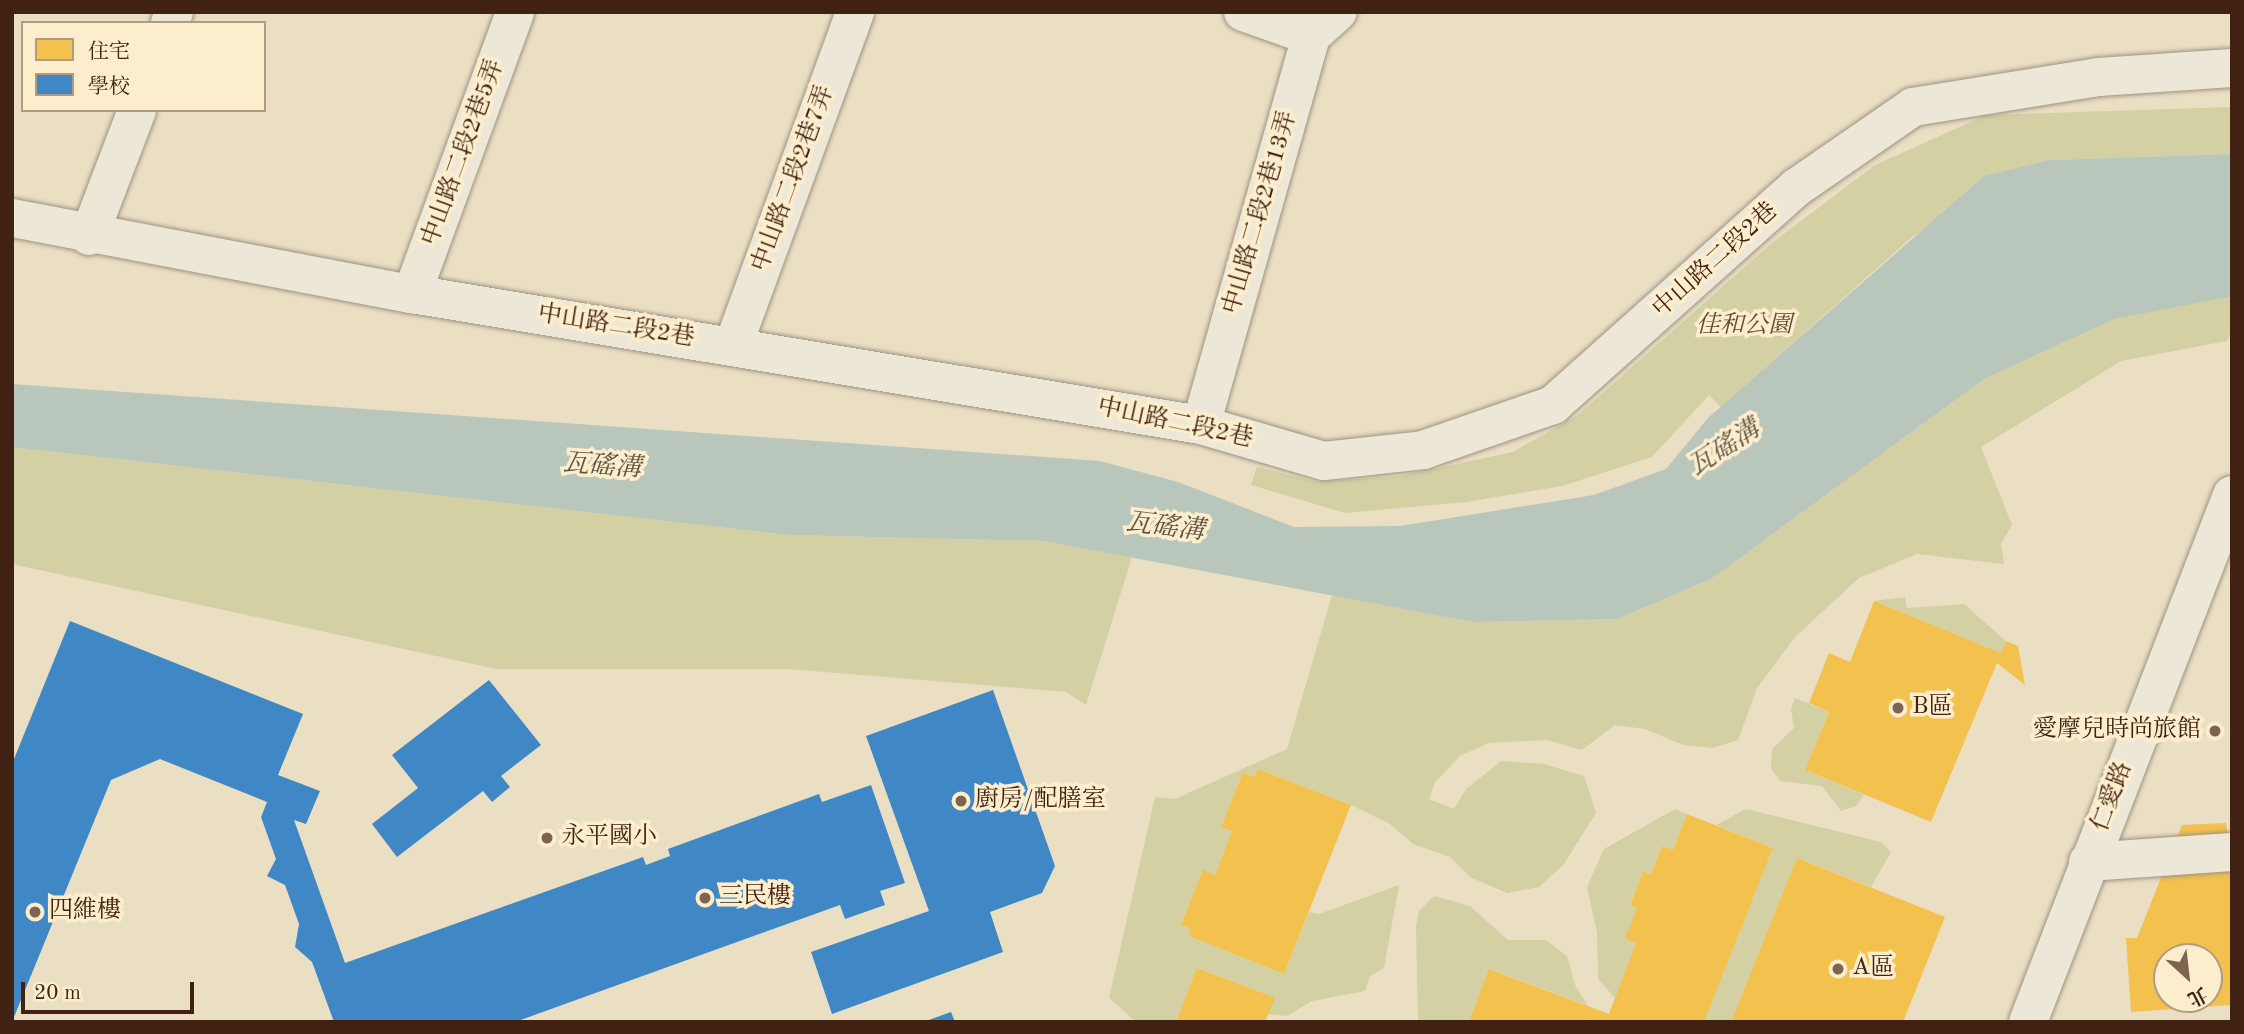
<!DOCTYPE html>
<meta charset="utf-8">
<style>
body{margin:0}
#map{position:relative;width:2244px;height:1034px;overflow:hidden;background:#eadfc3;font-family:"Old Standard TT","Noto Serif TC",serif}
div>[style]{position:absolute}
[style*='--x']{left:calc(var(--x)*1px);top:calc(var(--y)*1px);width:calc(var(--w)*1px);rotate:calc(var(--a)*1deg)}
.green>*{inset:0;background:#d3d0a4}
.water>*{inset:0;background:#b9c6bb}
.homes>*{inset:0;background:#f2c14e}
.schools>*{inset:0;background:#3f88c5}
.roads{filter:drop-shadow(0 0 2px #9d9382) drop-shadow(0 0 2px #9d9382)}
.minor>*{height:38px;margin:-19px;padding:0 19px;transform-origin:19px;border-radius:19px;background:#ede7d8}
.dots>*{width:19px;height:19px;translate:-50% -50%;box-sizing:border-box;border:4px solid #fceecd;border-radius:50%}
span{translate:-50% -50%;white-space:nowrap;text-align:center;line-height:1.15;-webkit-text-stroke:7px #fceecd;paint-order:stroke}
.street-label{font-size:24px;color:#412112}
.park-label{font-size:24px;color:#614a30;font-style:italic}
.poi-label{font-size:24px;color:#412112}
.left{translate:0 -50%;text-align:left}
.right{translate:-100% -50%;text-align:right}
.water-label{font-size:26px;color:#5f5044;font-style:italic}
.frame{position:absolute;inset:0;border:14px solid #412112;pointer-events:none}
.legend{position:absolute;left:21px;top:21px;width:245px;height:91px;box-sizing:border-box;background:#fceecd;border:2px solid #b19c82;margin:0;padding:9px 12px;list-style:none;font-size:21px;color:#412112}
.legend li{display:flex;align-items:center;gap:14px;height:35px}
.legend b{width:35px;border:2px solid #b19c82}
.north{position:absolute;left:2153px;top:943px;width:70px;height:70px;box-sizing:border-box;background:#fceecd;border:2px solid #b19c82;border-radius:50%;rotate:153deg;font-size:19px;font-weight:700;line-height:28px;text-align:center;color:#412112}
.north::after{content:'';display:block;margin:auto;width:24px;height:32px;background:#7c6450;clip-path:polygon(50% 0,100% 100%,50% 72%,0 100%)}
.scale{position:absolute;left:21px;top:982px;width:173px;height:32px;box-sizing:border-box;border:4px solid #412112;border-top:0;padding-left:9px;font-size:21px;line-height:24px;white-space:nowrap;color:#412112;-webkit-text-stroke:5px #fceecd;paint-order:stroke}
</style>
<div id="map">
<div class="green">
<i style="clip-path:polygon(2232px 107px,2232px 154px,2050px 160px,1913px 236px,1721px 407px,1709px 395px,1652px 457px,1562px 486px,1466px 502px,1345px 513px,1251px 485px,1257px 467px,1317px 482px,1399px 476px,1513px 452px,1578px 415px,1773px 242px,1875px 165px,1986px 115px)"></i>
<i style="clip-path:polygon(2232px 296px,2232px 328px,2227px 341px,2121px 361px,1981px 447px,2012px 525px,2001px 544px,2004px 564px,1917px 554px,1859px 578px,1795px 637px,1757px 688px,1738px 740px,1712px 748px,1683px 745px,1645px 729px,1615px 725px,1582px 750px,1547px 740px,1489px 743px,1460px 756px,1435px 782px,1429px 799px,1454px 809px,1466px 789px,1501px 761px,1544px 764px,1584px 776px,1596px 813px,1564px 864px,1539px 887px,1507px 893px,1470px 877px,1450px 857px,1413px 844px,1390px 824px,1351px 805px,1258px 769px,1254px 777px,1243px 772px,1221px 827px,1232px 831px,1215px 875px,1203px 871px,1181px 925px,1191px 929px,1190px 936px,1284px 974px,1309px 912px,1319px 914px,1399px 885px,1384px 968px,1370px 976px,1365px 991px,1312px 1001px,1287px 1016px,1268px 1014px,1274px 998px,1198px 968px,1176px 1022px,1136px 1022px,1109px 998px,1155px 797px,1175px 799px,1287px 749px,1332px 595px,1473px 622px,1617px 619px,1711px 579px,1984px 379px,2114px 318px)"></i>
<i style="clip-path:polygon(12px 447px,789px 535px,1044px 541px,1132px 557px,1086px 705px,1066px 692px,789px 669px,496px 669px,12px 564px)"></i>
<i style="clip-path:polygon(1905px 597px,1907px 608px,1964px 604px,2006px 641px,2001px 653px,1874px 601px)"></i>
<i style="clip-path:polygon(1795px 698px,1829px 712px,1805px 770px,1864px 795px,1856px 806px,1841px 811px,1822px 786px,1780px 781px,1771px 769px,1772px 749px,1794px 728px,1791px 709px)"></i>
<i style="clip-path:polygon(1675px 809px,1687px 814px,1673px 850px,1662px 847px,1651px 875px,1643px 871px,1630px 904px,1637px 908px,1636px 943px,1615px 998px,1598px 979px,1597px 932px,1587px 887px,1604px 849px)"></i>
<i style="clip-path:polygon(1746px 809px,1881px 842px,1891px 852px,1871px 887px,1797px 858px,1731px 1022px,1704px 1022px,1773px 848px,1716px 825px)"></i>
<i style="clip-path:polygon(1434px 896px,1470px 906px,1508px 940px,1546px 940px,1567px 956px,1575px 985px,1588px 1006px,1490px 969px,1469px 1022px,1418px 1022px,1416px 926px,1419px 911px)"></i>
</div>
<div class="water">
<i style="clip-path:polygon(2232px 154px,2232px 296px,2114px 319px,1984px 379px,1711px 579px,1617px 619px,1473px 622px,1044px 541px,789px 535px,12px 447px,12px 384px,1100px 461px,1178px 482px,1294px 527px,1400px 526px,1594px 495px,1666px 469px,1708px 418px,1984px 176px,2050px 160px)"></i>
</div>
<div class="homes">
<i style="clip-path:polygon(1874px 601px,2001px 653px,2006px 641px,2018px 646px,2025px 685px,1997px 663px,1931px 822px,1805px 770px,1829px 712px,1809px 703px,1829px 653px,1850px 662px)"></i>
<i style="clip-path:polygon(1258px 769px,1351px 805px,1284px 974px,1189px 936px,1191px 929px,1181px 925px,1203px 870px,1215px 875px,1232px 831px,1221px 827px,1243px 772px,1254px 777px)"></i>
<i style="clip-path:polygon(1687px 814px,1773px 848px,1704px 1022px,1469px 1022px,1489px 969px,1609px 1014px,1636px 943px,1625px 938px,1637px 908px,1630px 905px,1643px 871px,1651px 875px,1662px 846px,1673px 850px)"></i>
<i style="clip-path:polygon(evenodd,2226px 823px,2228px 836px,2232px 835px,2232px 1005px,2131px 1012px,2126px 938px,2137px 938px,2182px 825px,2226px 823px,2167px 957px,2209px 957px,2209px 999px,2167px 999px,2167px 957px)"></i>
<i style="clip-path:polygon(1797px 858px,1945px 917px,1903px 1022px,1731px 1022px)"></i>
<i style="clip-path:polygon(1197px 968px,1275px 998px,1265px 1022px,1176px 1022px)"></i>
</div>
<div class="schools">
<i style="clip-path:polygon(70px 621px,303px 714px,278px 775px,320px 791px,306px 824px,294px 820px,345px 963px,643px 857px,646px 865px,670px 856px,668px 849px,819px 794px,822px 802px,871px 785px,905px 883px,880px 891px,885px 905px,845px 919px,840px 905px,515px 1022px,334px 1022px,312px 962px,295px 947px,299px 924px,285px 885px,267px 876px,276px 859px,261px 817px,267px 802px,160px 759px,111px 780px,12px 1022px,12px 764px)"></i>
<i style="clip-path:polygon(489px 680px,541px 745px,501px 776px,510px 787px,492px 802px,483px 791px,397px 857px,372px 824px,418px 788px,392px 755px)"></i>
<i style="clip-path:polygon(993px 690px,1055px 866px,1042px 893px,990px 912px,1003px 952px,832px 1014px,811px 952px,929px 911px,866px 736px)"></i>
<i style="clip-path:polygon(951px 1012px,955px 1022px,926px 1022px,926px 1021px)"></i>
</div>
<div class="roads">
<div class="minor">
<i style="--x:1243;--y:12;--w:72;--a:19.4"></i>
<i style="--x:170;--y:23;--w:12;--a:-70"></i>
<i style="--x:12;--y:218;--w:407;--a:10.8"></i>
<i style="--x:412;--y:294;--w:800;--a:9.43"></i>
<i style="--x:1201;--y:425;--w:128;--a:16.3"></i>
<i style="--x:1324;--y:461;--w:100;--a:-6.3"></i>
<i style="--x:1423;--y:450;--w:138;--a:-19.1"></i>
<i style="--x:1553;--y:405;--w:327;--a:-41.8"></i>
<i style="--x:1797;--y:187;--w:141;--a:-34.6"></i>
<i style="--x:1913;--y:107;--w:188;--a:-9.2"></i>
<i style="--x:2099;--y:77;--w:133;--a:-3.9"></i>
<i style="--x:89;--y:236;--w:135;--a:-69.1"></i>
<i style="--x:412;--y:294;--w:300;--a:-69.9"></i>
<i style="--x:733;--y:346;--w:356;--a:-69.9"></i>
<i style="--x:1201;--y:425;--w:404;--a:-74.2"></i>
<i style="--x:1311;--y:36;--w:36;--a:-42"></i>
<i style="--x:2088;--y:862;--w:144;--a:-4"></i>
<i style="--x:2028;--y:1022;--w:565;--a:-68.84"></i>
</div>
</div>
<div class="dots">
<i style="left:1898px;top:708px;background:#7c6450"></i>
<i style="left:2215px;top:731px;background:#7c6450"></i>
<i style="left:961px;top:801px;background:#7c6450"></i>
<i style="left:547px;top:838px;background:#7c6450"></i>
<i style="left:705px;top:898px;background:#7c6450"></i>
<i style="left:35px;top:912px;background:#7c6450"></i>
<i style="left:1838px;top:969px;background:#7c6450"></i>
</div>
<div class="street-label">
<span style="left:464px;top:153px;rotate:-70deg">中山路二段2巷5弄</span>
<span style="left:794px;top:179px;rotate:-70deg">中山路二段2巷7弄</span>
<span style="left:1261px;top:213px;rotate:-74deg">中山路二段2巷13弄</span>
<span style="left:1716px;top:261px;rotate:-42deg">中山路二段2巷</span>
<span style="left:616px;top:327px;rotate:9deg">中山路二段2巷</span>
<span style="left:1175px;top:424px;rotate:12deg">中山路二段2巷</span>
<span style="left:2113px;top:797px;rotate:-69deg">仁愛路</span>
</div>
<div class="park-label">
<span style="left:1744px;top:327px">佳和公園</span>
</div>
<div class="poi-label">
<span class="left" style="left:1912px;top:708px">B區</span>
<span class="right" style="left:2201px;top:731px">愛摩兒時尚旅館</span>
<span class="left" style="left:975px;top:801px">廚房/配膳室</span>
<span class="left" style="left:561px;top:838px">永平國小</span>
<span class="left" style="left:719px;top:898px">三民樓</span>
<span class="left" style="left:49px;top:912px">四維樓</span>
<span class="left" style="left:1852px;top:969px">A區</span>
</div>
<div class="water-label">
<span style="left:1725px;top:449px;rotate:-33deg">瓦磘溝</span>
<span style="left:602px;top:467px;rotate:4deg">瓦磘溝</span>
<span style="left:1165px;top:528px;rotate:7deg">瓦磘溝</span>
</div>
<div class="frame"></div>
<ul class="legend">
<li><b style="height:19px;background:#f2c14e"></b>住宅</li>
<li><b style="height:19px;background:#3f88c5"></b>學校</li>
</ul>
<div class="north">北</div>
<div class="scale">20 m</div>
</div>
